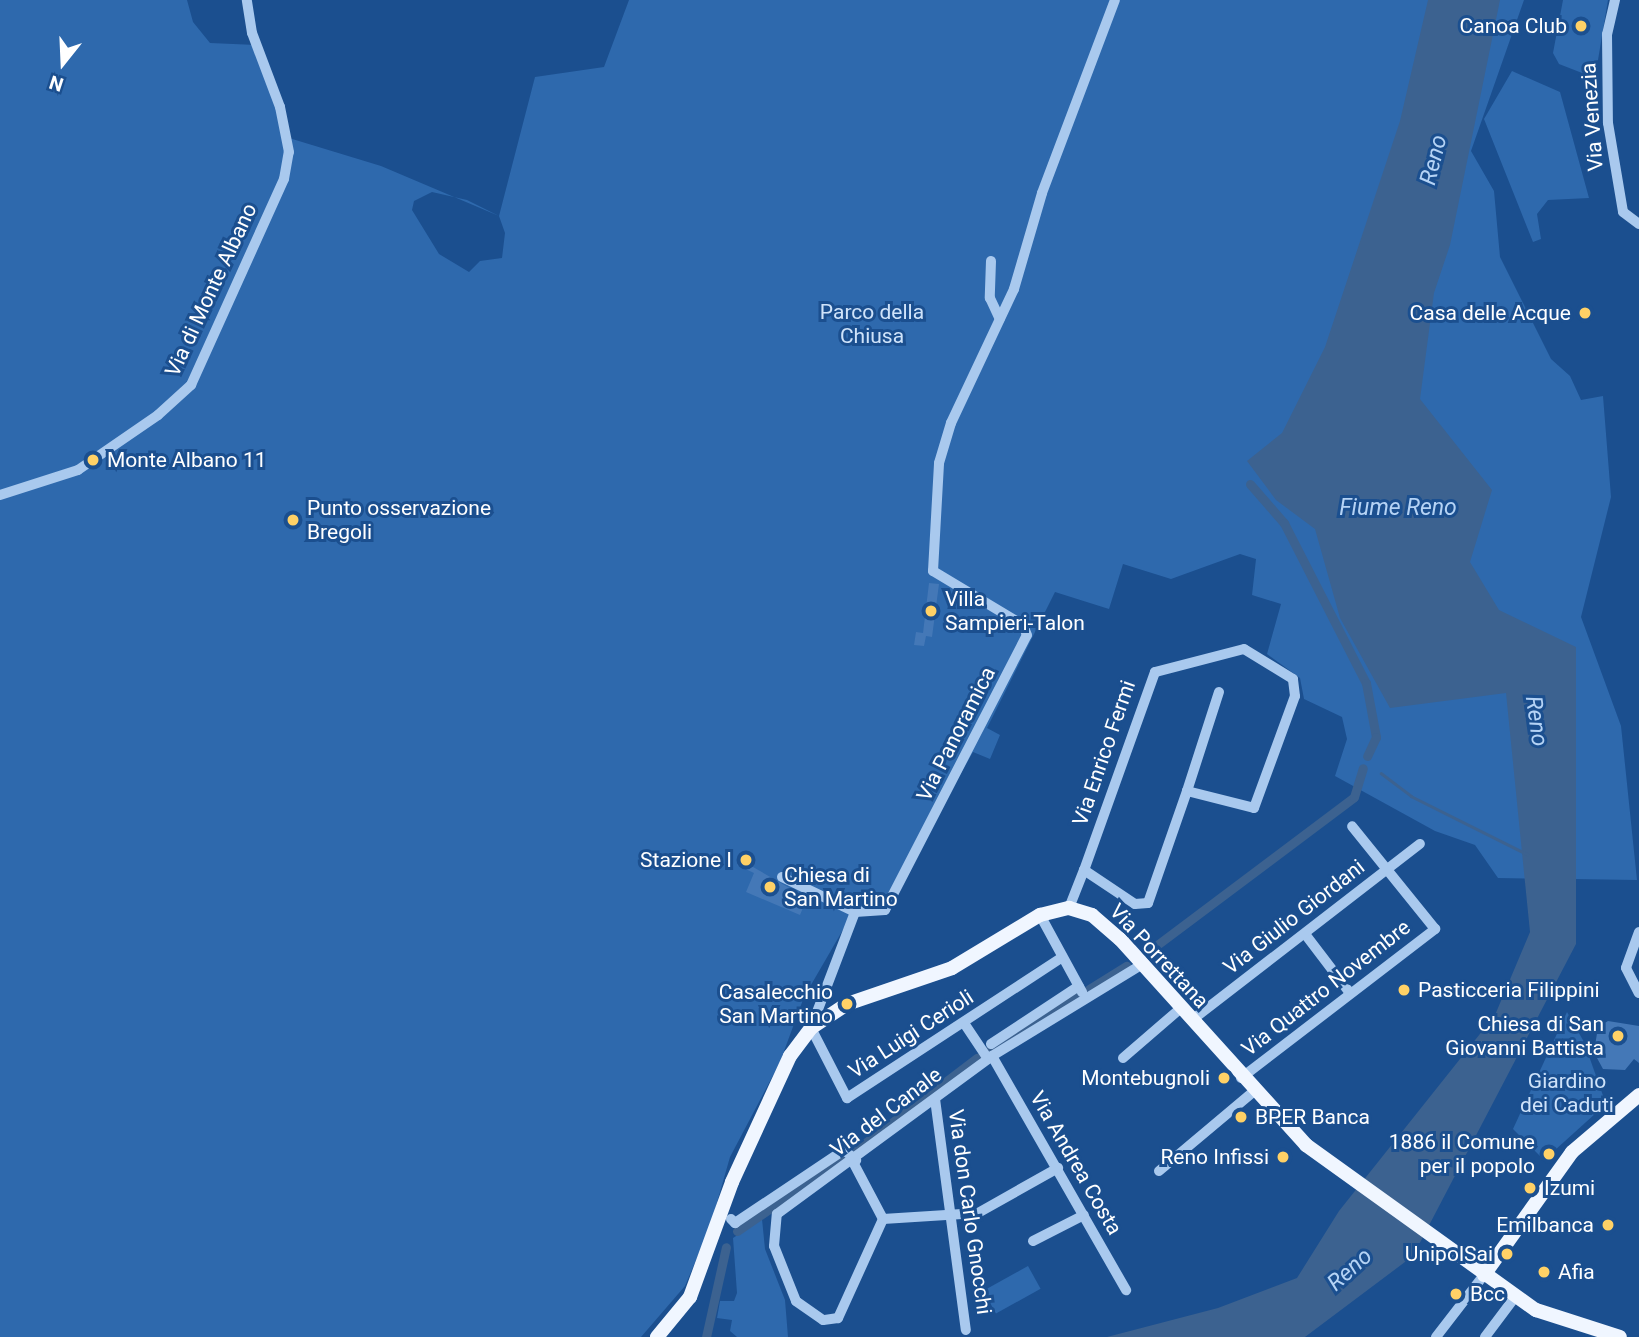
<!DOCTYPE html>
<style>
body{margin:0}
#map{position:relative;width:1639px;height:1337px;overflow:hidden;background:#1b4f8f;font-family:Roboto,sans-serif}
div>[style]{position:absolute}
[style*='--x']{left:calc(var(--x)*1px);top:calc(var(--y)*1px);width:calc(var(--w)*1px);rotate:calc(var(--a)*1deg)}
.green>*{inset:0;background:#2e69ad;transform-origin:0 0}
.water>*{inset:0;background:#3c6290}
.stream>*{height:2.5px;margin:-1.25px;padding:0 1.25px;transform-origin:1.25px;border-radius:1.25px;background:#3c6290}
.canal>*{height:9px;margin:-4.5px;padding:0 4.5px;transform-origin:4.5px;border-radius:4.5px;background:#3c6290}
.building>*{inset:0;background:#4478b7}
.minor>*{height:10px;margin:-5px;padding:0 5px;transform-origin:5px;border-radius:5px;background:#a9c9ee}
.major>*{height:14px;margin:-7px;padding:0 7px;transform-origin:7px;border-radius:7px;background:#f0f6ff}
.dots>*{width:19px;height:19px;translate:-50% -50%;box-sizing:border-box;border:4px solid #1b4f8f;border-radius:50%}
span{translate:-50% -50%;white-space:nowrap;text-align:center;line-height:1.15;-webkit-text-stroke:6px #1b4f8f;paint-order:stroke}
.poi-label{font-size:21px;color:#fff}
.right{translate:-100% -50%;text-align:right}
.left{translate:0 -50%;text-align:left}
.street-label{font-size:21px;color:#fff}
.park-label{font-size:21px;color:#cfe3fa}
.water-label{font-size:23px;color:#b5d3f5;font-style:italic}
.north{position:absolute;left:28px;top:28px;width:70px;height:70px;-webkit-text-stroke:5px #1b4f8f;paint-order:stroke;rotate:198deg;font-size:19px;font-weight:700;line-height:28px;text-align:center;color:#fff}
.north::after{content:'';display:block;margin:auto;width:24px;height:32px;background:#fff;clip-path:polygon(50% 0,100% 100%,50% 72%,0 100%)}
</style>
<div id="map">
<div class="green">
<i style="clip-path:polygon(evenodd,0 0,187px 0,193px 22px,210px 43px,256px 45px,289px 138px,381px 166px,499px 216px,535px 77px,604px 67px,629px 0,1524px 0,1471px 151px,1494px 191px,1500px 257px,1551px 359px,1570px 376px,1581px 400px,1603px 396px,1611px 497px,1581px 617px,1621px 726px,1637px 880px,1498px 878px,1475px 845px,1435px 831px,1335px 776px,1347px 739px,1342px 717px,1304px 699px,1300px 678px,1267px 654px,1281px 604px,1252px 595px,1256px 559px,1240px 554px,1171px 579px,1123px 564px,1109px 609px,1055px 592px,987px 728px,1000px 735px,990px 759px,973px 752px,883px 910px,855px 909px,804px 997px,780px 1062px,730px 1157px,710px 1227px,685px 1286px,641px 1337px,0 1337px,0 0,432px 192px,467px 200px,499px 216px,505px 233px,502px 258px,480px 261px,469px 272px,439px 254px,412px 210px,414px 201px,432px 192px)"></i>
<i style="clip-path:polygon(1563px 0,1608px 0,1595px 78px,1559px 64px,1553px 53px)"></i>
<i style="clip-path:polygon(1512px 71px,1560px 92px,1589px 198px,1548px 200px,1537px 214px,1541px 239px,1533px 242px,1484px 119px)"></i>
<i style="clip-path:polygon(1567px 1012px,1584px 1042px,1606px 1104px,1544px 1160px,1513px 1129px)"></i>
<i style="clip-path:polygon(762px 1219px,765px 1249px,785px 1300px,788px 1337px,737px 1337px,730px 1331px,732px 1320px,717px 1318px,720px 1301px,734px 1301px,737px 1293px,733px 1238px)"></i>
<i style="left:1028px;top:1266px;width:26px;height:51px;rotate:61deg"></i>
</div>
<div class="water">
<i style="clip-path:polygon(1428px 0,1500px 0,1450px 245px,1434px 293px,1420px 399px,1492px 490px,1470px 562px,1499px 610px,1576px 647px,1576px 944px,1413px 1256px,1305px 1337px,1107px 1337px,1218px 1308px,1297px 1278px,1339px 1211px,1495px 1015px,1530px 932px,1506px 693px,1390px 708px,1340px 618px,1315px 529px,1276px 500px,1247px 461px,1282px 433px,1325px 347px,1400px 121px)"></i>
</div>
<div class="stream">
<i style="--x:1381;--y:773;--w:38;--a:37"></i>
<i style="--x:1411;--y:796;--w:130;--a:26.6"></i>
</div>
<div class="canal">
<i style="--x:1250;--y:484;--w:52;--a:48.9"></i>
<i style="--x:1284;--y:523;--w:180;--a:62.9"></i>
<i style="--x:1366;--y:683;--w:55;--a:79.5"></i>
<i style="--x:1376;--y:737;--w:21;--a:115"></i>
<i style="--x:1149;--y:951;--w:256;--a:-36.9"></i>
<i style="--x:1354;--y:797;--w:30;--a:-73"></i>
<i style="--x:1089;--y:989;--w:44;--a:-31.9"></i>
<i style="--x:989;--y:1050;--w:102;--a:-31.3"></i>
<i style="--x:857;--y:1149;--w:151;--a:-37.2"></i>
<i style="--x:737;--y:1231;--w:127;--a:-34.4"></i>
<i style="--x:706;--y:1337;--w:92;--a:-77.5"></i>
</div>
<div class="building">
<i style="clip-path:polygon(929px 583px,939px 584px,932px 637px,926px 636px,924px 646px,914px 645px,916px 632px,923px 633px)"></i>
<i style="clip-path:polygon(739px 859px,807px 898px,800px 915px,746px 892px,754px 873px,737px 865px)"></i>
<i style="clip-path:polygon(1608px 1021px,1639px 1026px,1639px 1063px,1634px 1059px,1625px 1070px,1603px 1069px,1597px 1058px,1602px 1056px,1595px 1046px,1598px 1027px)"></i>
</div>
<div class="minor">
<i style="--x:1615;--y:0;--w:35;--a:103"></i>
<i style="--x:1607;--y:34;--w:89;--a:89.4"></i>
<i style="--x:1608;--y:123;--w:90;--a:80.4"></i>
<i style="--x:1623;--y:212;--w:20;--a:37"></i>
<i style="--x:991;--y:261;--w:37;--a:92"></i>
<i style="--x:990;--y:298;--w:23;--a:65"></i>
<i style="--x:0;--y:495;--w:82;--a:-17.8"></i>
<i style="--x:78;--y:470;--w:97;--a:-34.5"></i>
<i style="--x:158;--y:415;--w:45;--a:-42.3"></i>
<i style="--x:191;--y:385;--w:226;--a:-65.7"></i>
<i style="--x:284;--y:179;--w:27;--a:-80"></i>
<i style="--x:289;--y:152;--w:46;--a:-101.3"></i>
<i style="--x:280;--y:107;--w:79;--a:-110.7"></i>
<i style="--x:252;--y:33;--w:33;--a:-99"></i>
<i style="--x:1187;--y:791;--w:104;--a:-72.1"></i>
<i style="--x:782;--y:877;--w:81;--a:25.6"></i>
<i style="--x:855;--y:912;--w:30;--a:-4"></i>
<i style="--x:885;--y:910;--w:309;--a:-62.7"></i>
<i style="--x:1027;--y:635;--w:11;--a:-112"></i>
<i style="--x:1023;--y:625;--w:105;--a:-149"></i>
<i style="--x:933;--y:571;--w:108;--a:-86.8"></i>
<i style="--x:939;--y:463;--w:42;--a:-73.3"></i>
<i style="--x:951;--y:423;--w:148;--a:-64.8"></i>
<i style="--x:1014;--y:289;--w:100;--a:-73.7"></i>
<i style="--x:1042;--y:193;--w:206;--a:-69.3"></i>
<i style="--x:1069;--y:908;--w:41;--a:-68.5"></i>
<i style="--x:1084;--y:870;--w:61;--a:33.7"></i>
<i style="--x:1135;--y:904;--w:13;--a:-4"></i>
<i style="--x:1148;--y:903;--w:119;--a:-70.8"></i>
<i style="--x:1187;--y:791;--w:69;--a:14.2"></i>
<i style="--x:1254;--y:808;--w:119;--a:-69.9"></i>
<i style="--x:1295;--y:696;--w:17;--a:-97"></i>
<i style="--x:1293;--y:679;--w:57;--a:-148.5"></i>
<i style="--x:1244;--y:649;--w:92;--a:165.5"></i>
<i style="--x:1155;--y:672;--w:210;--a:109.7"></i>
<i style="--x:855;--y:912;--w:124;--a:110.8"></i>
<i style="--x:811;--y:1028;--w:79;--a:62.8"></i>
<i style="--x:847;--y:1098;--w:256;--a:-33.2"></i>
<i style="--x:1040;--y:915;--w:88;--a:61.4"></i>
<i style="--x:1639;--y:932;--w:38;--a:110"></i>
<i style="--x:1626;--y:968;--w:28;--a:63"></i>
<i style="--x:1305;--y:934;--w:74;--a:52.7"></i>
<i style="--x:1192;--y:1020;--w:288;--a:-37.7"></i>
<i style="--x:964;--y:1023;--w:43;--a:56.3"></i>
<i style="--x:991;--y:1044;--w:105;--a:-33.4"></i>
<i style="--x:992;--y:1056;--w:270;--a:60.2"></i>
<i style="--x:1123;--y:1058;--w:77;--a:-40.8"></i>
<i style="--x:1241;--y:1078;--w:245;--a:-37.5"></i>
<i style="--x:1435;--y:929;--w:132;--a:-128.9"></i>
<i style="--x:935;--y:1099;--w:233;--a:82.4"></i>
<i style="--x:853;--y:1162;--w:64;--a:62.2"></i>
<i style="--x:1159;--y:1171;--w:123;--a:-40"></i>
<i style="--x:731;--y:1219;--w:6;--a:45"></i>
<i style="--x:735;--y:1223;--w:131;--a:-33.8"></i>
<i style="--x:844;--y:1150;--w:16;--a:40"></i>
<i style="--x:883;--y:1219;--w:109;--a:114.4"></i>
<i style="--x:838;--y:1318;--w:15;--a:172"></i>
<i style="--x:823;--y:1320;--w:33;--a:-145"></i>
<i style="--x:796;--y:1301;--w:59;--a:-111.8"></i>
<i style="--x:774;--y:1246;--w:32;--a:-85"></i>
<i style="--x:777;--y:1214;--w:267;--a:-36.3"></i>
<i style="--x:992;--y:1056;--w:177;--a:-31.4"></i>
<i style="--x:883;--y:1219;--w:95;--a:-3.6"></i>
<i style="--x:978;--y:1213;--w:92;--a:-29.4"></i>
<i style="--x:1033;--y:1241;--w:57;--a:-27"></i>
<i style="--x:1436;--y:1337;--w:78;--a:-52.3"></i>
<i style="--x:1485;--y:1337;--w:50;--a:-53.1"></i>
</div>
<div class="major">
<i style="--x:1484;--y:1275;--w:151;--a:-54.4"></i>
<i style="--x:1572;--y:1152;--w:88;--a:-40.4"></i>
<i style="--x:657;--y:1337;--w:52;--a:-50.5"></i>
<i style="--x:690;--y:1297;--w:122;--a:-69.9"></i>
<i style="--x:732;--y:1182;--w:139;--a:-65.3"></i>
<i style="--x:790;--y:1056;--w:35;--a:-53"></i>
<i style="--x:811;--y:1028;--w:43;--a:-33.7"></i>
<i style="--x:847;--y:1004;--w:111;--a:-18.9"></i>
<i style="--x:952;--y:968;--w:103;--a:-31.1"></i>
<i style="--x:1040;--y:915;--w:30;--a:-14"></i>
<i style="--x:1069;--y:908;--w:24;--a:17"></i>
<i style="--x:1092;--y:915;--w:37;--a:41"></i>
<i style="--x:1120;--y:939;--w:278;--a:47.9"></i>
<i style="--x:1306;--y:1145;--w:283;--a:35.7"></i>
<i style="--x:1536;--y:1310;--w:88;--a:17.8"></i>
</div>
<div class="dots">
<i style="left:1581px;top:26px;background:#ffd166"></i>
<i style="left:1585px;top:313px;background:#ffd166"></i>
<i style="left:93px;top:460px;background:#ffd166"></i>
<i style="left:293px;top:520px;background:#ffd166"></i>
<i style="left:931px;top:611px;background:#ffd166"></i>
<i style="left:746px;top:860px;background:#ffd166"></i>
<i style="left:770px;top:887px;background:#ffd166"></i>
<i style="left:1404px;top:990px;background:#ffd166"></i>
<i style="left:847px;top:1004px;background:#ffd166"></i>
<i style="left:1618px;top:1036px;background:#ffd166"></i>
<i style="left:1224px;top:1078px;background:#ffd166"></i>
<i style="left:1241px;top:1117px;background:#ffd166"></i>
<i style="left:1549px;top:1154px;background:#ffd166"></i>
<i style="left:1283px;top:1157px;background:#ffd166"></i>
<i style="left:1530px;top:1188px;background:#ffd166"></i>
<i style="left:1608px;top:1225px;background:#ffd166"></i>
<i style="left:1507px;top:1254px;background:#ffd166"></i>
<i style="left:1544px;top:1272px;background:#ffd166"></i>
<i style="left:1456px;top:1294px;background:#ffd166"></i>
</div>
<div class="poi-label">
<span class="right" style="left:1567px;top:26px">Canoa Club</span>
<span class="right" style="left:1571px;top:313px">Casa delle Acque</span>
<span class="left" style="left:107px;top:460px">Monte Albano 11</span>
<span class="left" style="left:307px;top:520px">Punto osservazione<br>Bregoli</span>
<span class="left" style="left:945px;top:611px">Villa<br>Sampieri-Talon</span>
<span class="right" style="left:732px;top:860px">Stazione I</span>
<span class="left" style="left:784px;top:887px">Chiesa di<br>San Martino</span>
<span class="left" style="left:1418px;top:990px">Pasticceria Filippini</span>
<span class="right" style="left:833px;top:1004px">Casalecchio<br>San Martino</span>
<span class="right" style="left:1604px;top:1036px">Chiesa di San<br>Giovanni Battista</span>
<span class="right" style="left:1210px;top:1078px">Montebugnoli</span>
<span class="left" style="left:1255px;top:1117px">BPER Banca</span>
<span class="right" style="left:1535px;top:1154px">1886 il Comune<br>per il popolo</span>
<span class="right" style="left:1269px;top:1157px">Reno Infissi</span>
<span class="left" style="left:1544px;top:1188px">Izumi</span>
<span class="right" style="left:1594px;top:1225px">Emilbanca</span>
<span class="right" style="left:1493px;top:1254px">UnipolSai</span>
<span class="left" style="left:1558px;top:1272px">Afia</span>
<span class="left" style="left:1470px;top:1294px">Bcc</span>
</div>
<div class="street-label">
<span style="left:1592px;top:117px;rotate:-94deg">Via Venezia</span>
<span style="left:211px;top:290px;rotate:-65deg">Via di Monte Albano</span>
<span style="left:956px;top:734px;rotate:-63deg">Via Panoramica</span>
<span style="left:1104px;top:753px;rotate:-71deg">Via Enrico Fermi</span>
<span style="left:1294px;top:917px;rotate:-38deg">Via Giulio Giordani</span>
<span style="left:1159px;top:956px;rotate:47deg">Via Porrettana</span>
<span style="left:1326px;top:988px;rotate:-38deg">Via Quattro Novembre</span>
<span style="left:911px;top:1034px;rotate:-33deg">Via Luigi Cerioli</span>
<span style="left:886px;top:1112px;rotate:-37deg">Via del Canale</span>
<span style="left:1076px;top:1163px;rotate:60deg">Via Andrea Costa</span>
<span style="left:970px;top:1212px;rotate:82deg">Via don Carlo Gnocchi</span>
</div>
<div class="park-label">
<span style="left:872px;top:324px">Parco della<br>Chiusa</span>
<span style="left:1567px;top:1093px">Giardino<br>dei Caduti</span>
</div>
<div class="water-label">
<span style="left:1434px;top:160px;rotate:-76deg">Reno</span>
<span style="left:1398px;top:508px">Fiume Reno</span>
<span style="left:1536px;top:721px;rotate:82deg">Reno</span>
<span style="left:1350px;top:1270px;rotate:-42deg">Reno</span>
</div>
<div class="north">N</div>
</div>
